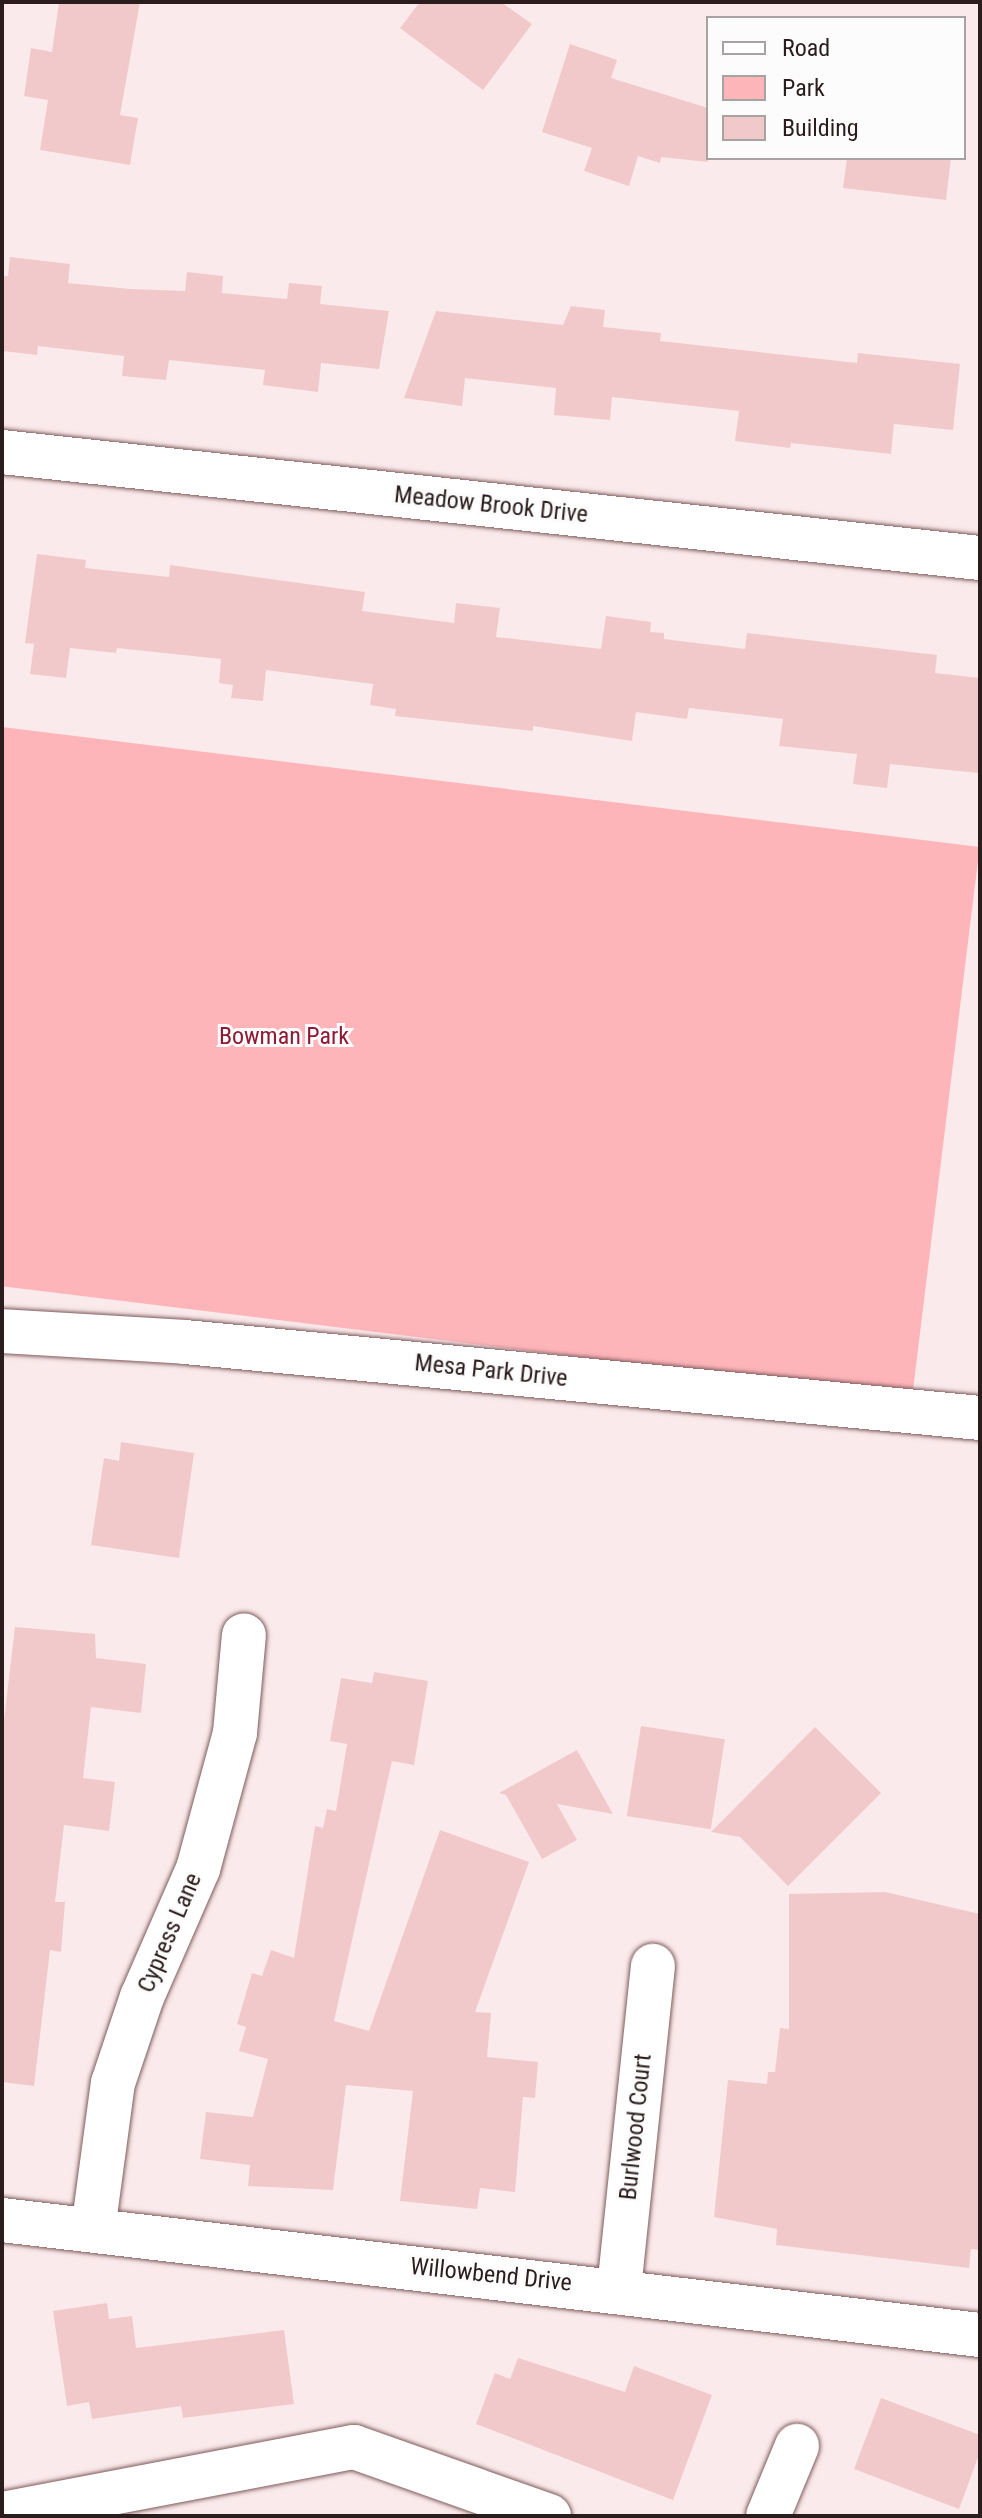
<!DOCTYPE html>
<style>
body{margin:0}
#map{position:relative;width:982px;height:2518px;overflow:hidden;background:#fbeaeb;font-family:"Roboto Condensed",sans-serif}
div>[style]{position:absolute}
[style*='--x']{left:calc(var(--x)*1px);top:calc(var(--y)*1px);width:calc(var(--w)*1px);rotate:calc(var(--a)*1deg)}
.green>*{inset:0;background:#feb5ba;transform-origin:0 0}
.building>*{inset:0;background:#f2c9cb;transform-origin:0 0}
.roads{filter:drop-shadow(0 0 2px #7f5b5d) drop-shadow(0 0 2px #7f5b5d)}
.minor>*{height:44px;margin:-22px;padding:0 22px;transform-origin:22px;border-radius:22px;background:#fff}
span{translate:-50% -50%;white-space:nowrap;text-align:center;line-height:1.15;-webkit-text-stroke:6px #fcfcfc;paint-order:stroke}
.street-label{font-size:24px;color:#2b1c1d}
.park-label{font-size:24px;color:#8d1a34}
.frame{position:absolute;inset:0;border:4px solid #2b1c1d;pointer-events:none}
.legend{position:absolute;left:706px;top:16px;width:260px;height:144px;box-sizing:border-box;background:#fcfcfc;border:2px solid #a8a2a3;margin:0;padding:10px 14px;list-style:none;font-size:24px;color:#2b1c1d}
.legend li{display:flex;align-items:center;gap:16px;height:40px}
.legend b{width:40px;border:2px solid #a8a2a3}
</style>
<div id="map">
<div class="green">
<i style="left:2px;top:727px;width:985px;height:555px;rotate:7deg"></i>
</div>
<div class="building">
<i style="clip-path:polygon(59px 2px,140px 2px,120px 115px,138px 118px,130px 165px,40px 150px,48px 100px,24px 96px,31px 48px,52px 52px)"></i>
<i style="clip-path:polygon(420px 2px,501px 2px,532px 24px,483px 90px,400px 28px)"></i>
<i style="clip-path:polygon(570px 44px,617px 60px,611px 78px,708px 108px,708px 162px,661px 157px,660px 163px,638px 156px,629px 186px,584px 171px,592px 148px,542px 132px)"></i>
<i style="clip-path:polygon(847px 158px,951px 158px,946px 200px,843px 188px)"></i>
<i style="clip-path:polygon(10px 257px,70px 264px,68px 283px,130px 289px,185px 291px,187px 272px,223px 276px,222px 293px,287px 299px,289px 283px,322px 286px,320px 304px,389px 311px,379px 369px,321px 363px,318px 392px,263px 385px,265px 370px,169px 360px,166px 380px,122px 376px,124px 356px,38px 346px,37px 355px,2px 351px,2px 276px,8px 276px)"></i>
<i style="clip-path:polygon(571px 306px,605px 310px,603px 327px,661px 333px,660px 341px,857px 363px,858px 353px,960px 364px,953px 430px,894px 424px,891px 454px,791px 443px,790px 448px,735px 441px,739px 411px,612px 397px,610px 420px,554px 415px,556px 388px,465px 378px,462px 406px,404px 398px,436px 311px,563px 325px)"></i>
<i style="clip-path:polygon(37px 554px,86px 560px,85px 568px,169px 577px,170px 565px,365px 592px,362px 611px,454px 623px,456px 603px,500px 608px,496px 637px,601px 649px,606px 616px,651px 622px,650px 632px,664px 633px,664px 639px,745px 649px,747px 633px,937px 655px,935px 673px,980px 678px,978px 773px,890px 764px,887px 788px,853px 784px,857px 754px,779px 746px,783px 719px,689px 708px,687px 719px,636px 712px,632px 741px,533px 726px,533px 731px,395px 716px,396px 709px,370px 705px,373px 684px,266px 670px,263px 701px,231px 698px,233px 685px,219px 683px,221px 659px,117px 648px,116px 653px,70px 648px,66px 678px,30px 674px,34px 644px,25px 643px)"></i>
<i style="clip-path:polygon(121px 1442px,194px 1453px,179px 1558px,91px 1545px,104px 1458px,119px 1461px)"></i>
<i style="clip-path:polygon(15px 1627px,95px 1634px,96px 1658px,146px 1664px,141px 1713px,91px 1707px,83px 1778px,115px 1782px,109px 1831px,64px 1825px,55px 1902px,65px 1902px,61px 1952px,50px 1950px,34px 2086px,2px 2082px,2px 1737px)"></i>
<i style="clip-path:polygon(374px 1672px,428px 1681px,414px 1765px,392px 1761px,334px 2021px,369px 2031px,440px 1830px,529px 1862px,475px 2012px,491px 2013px,487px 2057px,538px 2062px,535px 2098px,523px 2097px,515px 2192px,480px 2188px,477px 2209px,400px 2201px,413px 2091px,346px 2085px,333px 2190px,248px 2186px,250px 2165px,200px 2159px,206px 2112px,253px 2117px,268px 2059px,239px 2051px,246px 2027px,237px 2024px,252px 1973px,262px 1976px,271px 1950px,294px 1958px,315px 1826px,323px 1828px,327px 1809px,336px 1811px,347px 1744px,330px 1741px,341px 1678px,372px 1683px)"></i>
<i style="left:641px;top:1726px;width:85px;height:91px;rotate:9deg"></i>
<i style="clip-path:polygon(815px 1727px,881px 1793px,788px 1886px,740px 1837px,711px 1832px)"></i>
<i style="clip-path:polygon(577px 1750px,613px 1814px,557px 1804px,577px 1840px,542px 1859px,506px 1795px,499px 1793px)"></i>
<i style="clip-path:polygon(885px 1892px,980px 1914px,980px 2250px,971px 2249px,969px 2268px,776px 2245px,777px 2229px,714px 2217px,728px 2080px,767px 2084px,768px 2072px,775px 2072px,780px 2028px,789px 2029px,789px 1894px)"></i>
<i style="clip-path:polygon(107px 2303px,109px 2319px,132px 2316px,136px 2348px,284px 2330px,294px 2404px,183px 2418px,181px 2406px,92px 2419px,89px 2402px,67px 2406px,53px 2311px)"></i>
<i style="clip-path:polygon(518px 2358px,625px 2392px,634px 2366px,712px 2395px,673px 2500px,476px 2424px,495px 2373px,510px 2379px)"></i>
<i style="clip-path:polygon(881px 2398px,980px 2435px,980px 2452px,959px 2509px,854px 2469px)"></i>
</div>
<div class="roads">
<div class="minor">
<i style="--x:2;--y:452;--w:984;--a:6.19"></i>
<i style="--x:2;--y:1331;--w:183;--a:3.4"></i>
<i style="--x:185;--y:1342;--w:799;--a:5.46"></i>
<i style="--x:2;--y:2220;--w:985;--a:6.71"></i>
<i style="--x:93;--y:2230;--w:148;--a:-82.3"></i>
<i style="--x:113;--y:2083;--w:91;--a:-71.4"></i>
<i style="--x:142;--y:1997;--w:140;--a:-66.4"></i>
<i style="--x:198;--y:1869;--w:141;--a:-74.8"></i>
<i style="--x:235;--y:1733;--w:98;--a:-84.8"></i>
<i style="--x:619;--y:2289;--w:325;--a:-84"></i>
<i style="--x:2;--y:2514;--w:358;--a:-10.8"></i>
<i style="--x:354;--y:2447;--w:207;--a:19.5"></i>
<i style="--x:768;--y:2516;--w:76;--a:-67.5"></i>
</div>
</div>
<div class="street-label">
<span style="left:491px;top:505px;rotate:6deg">Meadow Brook Drive</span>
<span style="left:491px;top:1371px;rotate:6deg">Mesa Park Drive</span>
<span style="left:170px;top:1933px;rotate:-67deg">Cypress Lane</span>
<span style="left:636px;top:2127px;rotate:-84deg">Burlwood Court</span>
<span style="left:491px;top:2275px;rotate:6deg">Willowbend Drive</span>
</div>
<div class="park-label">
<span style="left:284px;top:1037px">Bowman Park</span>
</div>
<div class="frame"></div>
<ul class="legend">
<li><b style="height:10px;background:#fff"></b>Road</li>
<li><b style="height:22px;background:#feb5ba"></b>Park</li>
<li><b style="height:22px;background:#f2c9cb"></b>Building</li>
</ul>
</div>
